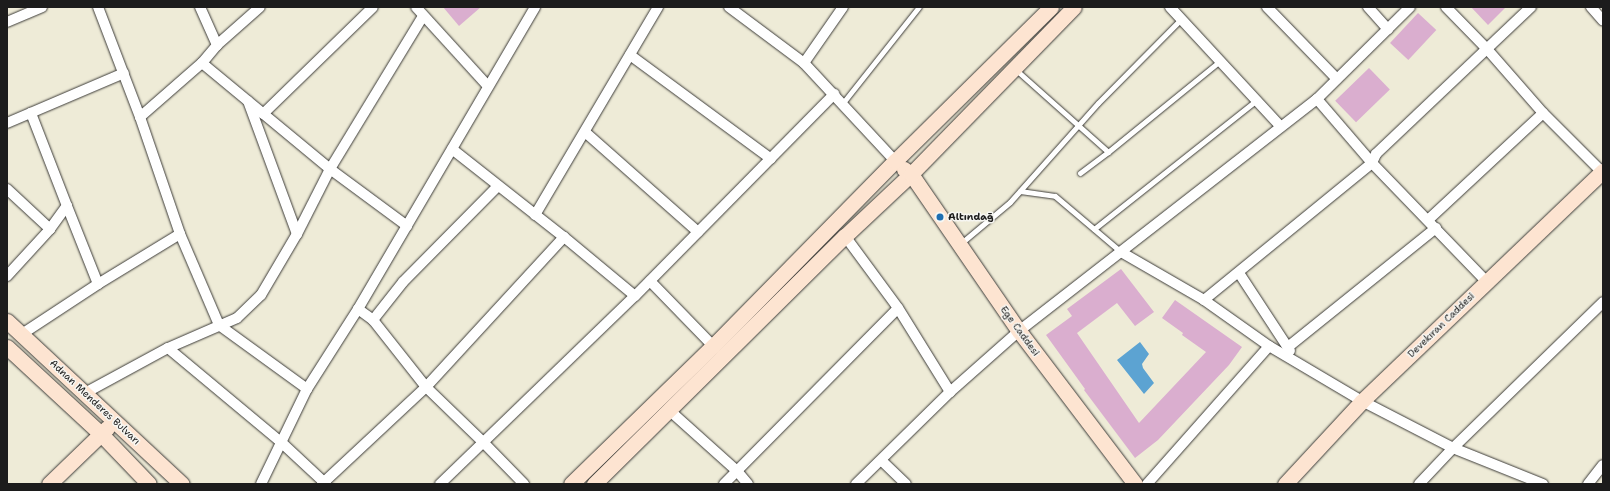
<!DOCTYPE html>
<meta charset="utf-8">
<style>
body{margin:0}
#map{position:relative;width:1610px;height:491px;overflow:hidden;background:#eeebd7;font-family:"Shantell Sans",sans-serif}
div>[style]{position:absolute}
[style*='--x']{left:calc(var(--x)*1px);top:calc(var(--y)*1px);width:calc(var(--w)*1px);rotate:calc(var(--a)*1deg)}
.water>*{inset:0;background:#5ca3d2}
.building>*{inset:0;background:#daaecf;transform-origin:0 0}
.roads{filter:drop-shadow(0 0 1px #3c3b38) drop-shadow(0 0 1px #3c3b38)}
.lane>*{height:5px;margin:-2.5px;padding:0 2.5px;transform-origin:2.5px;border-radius:2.5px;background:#fff}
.street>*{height:10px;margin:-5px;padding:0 5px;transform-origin:5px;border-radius:5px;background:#fff}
.secondary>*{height:15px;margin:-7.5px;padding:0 7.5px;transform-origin:7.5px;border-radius:7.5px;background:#fde4d1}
.dots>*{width:11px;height:11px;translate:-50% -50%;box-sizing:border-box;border:2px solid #f6f6f2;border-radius:50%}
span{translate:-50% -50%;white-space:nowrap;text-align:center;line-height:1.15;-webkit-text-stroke:3px #f6f6f2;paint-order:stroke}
.poi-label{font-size:10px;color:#1c1c1c;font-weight:700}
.left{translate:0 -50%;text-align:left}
.street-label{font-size:10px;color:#1c1c1c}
.frame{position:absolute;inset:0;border:8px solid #1c1c1c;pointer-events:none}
</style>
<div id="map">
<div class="water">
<i style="clip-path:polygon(1140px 342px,1149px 354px,1142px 364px,1143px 368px,1154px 383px,1144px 394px,1117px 360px)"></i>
</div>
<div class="building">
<i style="clip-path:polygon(443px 7px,481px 7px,459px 26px)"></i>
<i style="clip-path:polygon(1471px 7px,1506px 7px,1488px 25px)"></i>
<i style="left:1418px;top:13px;width:25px;height:41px;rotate:43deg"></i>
<i style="left:1369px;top:68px;width:30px;height:47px;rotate:46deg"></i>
<i style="clip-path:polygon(1121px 269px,1154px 312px,1135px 326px,1117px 303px,1077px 333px,1139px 423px,1206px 352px,1182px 335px,1183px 333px,1162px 318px,1175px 300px,1242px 347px,1229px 365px,1158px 440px,1135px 458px,1084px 390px,1085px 389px,1046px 335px,1072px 316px,1067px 309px)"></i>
</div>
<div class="roads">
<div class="lane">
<i style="--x:1015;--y:69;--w:125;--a:41.7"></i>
<i style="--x:842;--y:104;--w:124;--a:-51.6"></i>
<i style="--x:1080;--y:173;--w:35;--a:-37"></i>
<i style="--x:1108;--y:152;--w:144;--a:-39.1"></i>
<i style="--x:1020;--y:191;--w:35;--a:8"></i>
<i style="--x:1055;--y:196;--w:87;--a:40.3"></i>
<i style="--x:1094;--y:229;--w:208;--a:-38.4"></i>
<i style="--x:960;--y:244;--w:65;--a:-40"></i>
<i style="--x:1010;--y:202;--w:132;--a:-48.4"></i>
<i style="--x:1098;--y:103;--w:118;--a:-45.3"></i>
</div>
<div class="street">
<i style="--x:98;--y:7;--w:118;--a:69.1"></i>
<i style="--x:140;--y:117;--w:124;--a:71.1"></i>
<i style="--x:180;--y:234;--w:99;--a:66.8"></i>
<i style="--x:219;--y:325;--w:109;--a:36"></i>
<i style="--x:200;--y:7;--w:42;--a:65.9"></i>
<i style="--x:416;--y:7;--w:107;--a:47.7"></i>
<i style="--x:729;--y:7;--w:94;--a:36.7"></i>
<i style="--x:804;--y:63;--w:134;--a:47.1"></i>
<i style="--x:1170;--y:7;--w:163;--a:47.2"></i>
<i style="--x:1267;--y:7;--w:100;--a:45.8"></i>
<i style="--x:1368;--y:7;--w:30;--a:48"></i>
<i style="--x:1446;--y:7;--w:59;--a:45.7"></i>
<i style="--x:1487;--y:49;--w:85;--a:48.8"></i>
<i style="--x:1543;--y:113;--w:85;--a:45"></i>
<i style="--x:1591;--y:7;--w:18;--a:49"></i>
<i style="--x:7;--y:22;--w:38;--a:-23"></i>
<i style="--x:630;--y:55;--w:175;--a:36.4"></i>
<i style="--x:202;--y:63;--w:166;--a:39.6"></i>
<i style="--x:330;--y:169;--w:96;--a:36.5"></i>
<i style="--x:804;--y:63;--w:68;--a:-55.1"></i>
<i style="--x:1317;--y:99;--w:84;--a:49.3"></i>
<i style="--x:1372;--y:163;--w:164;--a:46"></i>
<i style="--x:248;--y:101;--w:142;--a:69.8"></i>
<i style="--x:263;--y:114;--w:153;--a:-44.2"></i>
<i style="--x:140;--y:117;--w:82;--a:-41.1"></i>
<i style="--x:202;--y:63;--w:23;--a:-50"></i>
<i style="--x:217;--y:45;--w:57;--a:-41.5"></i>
<i style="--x:7;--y:123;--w:127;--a:-23.1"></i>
<i style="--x:585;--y:132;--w:151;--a:41.5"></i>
<i style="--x:452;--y:149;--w:142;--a:38.2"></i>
<i style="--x:564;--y:237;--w:92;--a:39.7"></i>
<i style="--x:7;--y:189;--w:59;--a:42.9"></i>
<i style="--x:67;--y:206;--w:84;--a:68.3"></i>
<i style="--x:535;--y:215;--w:242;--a:-59.4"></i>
<i style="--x:1428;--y:220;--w:157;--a:-42.9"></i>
<i style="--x:845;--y:236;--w:89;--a:53.6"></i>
<i style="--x:898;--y:308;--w:99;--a:58.2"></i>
<i style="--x:1121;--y:252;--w:96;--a:30"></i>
<i style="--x:1204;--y:300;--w:80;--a:35.3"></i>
<i style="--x:1269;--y:346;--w:108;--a:30.6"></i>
<i style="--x:1362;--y:401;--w:102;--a:27.3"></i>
<i style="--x:1453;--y:448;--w:97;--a:21.8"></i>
<i style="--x:1239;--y:273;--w:93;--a:56.8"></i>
<i style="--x:7;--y:276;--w:64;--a:-47.5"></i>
<i style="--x:50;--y:229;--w:29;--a:-54"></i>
<i style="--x:67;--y:206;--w:100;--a:-111.2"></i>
<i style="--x:650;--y:281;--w:91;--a:45.9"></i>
<i style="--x:1204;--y:300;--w:217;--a:-39.2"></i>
<i style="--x:1372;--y:163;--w:10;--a:-66"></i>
<i style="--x:1376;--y:154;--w:214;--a:-43.5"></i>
<i style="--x:358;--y:309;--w:19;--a:36"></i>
<i style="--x:373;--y:320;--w:85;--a:51.7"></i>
<i style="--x:426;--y:387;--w:79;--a:44"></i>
<i style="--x:483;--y:442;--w:59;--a:45.7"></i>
<i style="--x:373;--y:320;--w:48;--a:-51.7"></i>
<i style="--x:403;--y:282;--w:135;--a:-45.3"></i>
<i style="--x:22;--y:334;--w:91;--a:-33.3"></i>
<i style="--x:98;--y:284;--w:96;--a:-31.4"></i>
<i style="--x:1288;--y:347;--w:190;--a:-38.8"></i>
<i style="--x:168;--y:348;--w:148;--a:39.8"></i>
<i style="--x:282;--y:443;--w:60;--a:43"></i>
<i style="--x:85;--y:393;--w:94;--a:-28.5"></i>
<i style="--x:168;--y:348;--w:75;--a:-23.5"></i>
<i style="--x:237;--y:318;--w:33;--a:-44"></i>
<i style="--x:261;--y:295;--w:71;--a:-59.5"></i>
<i style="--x:297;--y:234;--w:73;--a:-63.1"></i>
<i style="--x:330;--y:169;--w:179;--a:-58.7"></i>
<i style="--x:669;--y:410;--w:91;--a:41.9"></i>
<i style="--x:737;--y:471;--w:17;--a:50"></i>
<i style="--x:882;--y:461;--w:33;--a:44"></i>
<i style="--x:261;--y:484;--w:106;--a:-64.2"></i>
<i style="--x:307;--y:389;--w:95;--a:-57.5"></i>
<i style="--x:358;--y:309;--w:350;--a:-59.6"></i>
<i style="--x:322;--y:484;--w:142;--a:-43"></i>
<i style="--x:426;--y:387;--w:204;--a:-47.4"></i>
<i style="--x:440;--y:484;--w:271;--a:-44"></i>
<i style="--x:635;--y:296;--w:284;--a:-45.4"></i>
<i style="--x:724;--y:484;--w:247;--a:-45.3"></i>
<i style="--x:856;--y:484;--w:132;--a:-44.4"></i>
<i style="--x:950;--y:392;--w:92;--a:-41.5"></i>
<i style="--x:1019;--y:331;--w:378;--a:-37.9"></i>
<i style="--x:1317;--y:99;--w:131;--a:-44.7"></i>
<i style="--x:1147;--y:484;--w:184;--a:-48.5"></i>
<i style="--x:1419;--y:484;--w:50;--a:-46.6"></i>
<i style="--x:1453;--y:448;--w:209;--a:-44.2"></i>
<i style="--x:1588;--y:484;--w:24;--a:-52"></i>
</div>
<div class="secondary">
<i style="--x:904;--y:169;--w:9;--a:36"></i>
<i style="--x:911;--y:174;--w:191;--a:55.5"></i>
<i style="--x:1019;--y:331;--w:192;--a:52.8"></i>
<i style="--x:7;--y:321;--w:239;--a:43"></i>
<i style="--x:7;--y:347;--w:128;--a:42.8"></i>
<i style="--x:101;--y:434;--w:69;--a:46.2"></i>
<i style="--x:49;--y:484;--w:81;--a:-44"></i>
<i style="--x:571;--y:484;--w:198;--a:-44.2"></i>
<i style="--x:713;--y:346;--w:260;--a:-45.5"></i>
<i style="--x:895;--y:161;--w:219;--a:-44.6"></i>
<i style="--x:594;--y:484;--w:353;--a:-44.7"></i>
<i style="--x:845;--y:236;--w:91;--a:-43.2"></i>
<i style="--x:911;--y:174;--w:233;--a:-45.7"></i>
<i style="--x:1285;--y:484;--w:113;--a:-47.1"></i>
<i style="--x:1362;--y:401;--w:333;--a:-43.7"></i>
</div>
</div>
<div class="dots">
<i style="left:940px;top:217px;background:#1f6fb2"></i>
</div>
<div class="poi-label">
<span class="left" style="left:948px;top:217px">Altındağ</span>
</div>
<div class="street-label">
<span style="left:1441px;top:325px;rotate:-44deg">Devekıran Caddesi</span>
<span style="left:1020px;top:331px;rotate:54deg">Ege Caddesi</span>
<span style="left:95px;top:402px;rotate:43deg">Adnan Menderes Bulvarı</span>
</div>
<div class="frame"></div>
</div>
